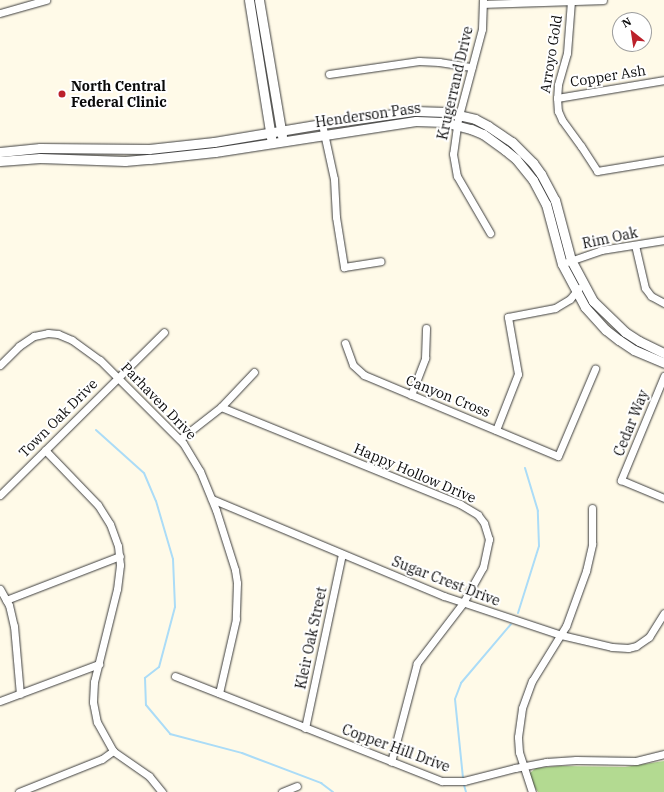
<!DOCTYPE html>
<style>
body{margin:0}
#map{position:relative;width:664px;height:792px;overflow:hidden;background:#fffae8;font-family:"IBM Plex Serif",serif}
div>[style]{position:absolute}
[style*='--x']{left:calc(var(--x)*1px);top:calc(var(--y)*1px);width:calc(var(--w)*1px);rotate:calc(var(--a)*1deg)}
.forest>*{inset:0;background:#b3da91}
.stream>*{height:2px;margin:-1px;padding:0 1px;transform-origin:1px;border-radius:1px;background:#abdcf7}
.roads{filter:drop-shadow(0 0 1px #3d3d3d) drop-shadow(0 0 1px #3d3d3d)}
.minor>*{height:7px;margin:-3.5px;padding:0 3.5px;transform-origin:3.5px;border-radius:3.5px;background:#fff}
.tertiary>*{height:9px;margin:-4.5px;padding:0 4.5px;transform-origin:4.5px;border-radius:4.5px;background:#fff}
.dots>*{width:11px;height:11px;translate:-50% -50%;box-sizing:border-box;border:2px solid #fff;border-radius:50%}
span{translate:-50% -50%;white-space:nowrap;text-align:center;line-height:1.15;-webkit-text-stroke:4px #fff;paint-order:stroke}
.street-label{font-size:14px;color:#0a0a0a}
.poi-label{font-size:14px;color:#0a0a0a;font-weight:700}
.left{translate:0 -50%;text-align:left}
.north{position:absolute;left:612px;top:12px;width:40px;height:40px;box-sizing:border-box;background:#fff;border:1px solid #9d9d9d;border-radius:50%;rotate:330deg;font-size:11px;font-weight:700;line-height:16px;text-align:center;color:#0a0a0a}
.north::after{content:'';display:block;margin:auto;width:14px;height:18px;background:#bc212b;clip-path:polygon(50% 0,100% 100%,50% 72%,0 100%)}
</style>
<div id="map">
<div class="forest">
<i style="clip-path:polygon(664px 761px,664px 792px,538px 792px,529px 779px,530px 773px,536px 768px,560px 766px,625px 767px)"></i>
</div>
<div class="stream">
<i style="--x:96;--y:430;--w:64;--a:41.9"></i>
<i style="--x:144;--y:473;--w:30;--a:67"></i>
<i style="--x:156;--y:501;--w:60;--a:73.7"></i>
<i style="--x:173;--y:559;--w:48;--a:87.6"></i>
<i style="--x:175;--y:607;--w:62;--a:104.9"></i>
<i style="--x:159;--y:667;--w:18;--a:142"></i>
<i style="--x:145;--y:678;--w:27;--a:88"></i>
<i style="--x:146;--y:705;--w:38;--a:50"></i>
<i style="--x:170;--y:734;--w:74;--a:14.8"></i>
<i style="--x:242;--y:753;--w:85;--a:20.8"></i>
<i style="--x:321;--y:783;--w:15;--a:37"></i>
<i style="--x:518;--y:613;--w:70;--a:-72.6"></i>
<i style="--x:539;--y:546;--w:35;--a:-92"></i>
<i style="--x:538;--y:511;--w:45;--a:-106.8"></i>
<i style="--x:463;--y:778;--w:79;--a:-95.8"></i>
<i style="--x:455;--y:699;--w:17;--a:-69"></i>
<i style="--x:461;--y:683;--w:77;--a:-49.7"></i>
<i style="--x:464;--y:785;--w:7;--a:74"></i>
</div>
<div class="roads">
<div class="minor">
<i style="--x:483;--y:0;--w:29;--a:92"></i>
<i style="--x:482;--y:29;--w:93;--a:104.9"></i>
<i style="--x:458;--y:119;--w:35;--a:98"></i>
<i style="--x:453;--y:154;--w:22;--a:80"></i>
<i style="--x:457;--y:176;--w:66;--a:59.9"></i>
<i style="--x:571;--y:1;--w:52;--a:94.4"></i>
<i style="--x:567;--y:53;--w:33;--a:106"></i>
<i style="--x:558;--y:85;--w:13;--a:94"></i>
<i style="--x:557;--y:98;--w:13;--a:86"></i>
<i style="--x:558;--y:111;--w:10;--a:66"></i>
<i style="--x:562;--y:120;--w:32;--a:54"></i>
<i style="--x:581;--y:146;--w:30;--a:57"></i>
<i style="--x:597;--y:171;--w:68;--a:-9.3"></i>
<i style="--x:484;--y:4;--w:119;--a:-1.9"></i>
<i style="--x:0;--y:13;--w:48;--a:-15.8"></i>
<i style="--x:329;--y:74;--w:91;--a:-8.2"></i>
<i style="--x:419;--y:61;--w:20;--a:3"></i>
<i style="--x:439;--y:62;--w:33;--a:9"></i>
<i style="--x:557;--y:98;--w:109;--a:-9.5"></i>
<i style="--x:322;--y:124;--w:56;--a:77.7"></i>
<i style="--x:334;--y:179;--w:38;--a:87"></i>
<i style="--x:336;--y:217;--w:51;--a:80.9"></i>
<i style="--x:344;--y:267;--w:37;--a:-9"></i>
<i style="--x:635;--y:245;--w:44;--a:76.9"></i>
<i style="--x:645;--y:288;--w:10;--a:53"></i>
<i style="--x:651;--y:296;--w:15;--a:28"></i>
<i style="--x:567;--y:262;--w:36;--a:-19"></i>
<i style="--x:601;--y:250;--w:64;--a:-9"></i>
<i style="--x:345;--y:343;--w:23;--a:70"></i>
<i style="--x:353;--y:365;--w:15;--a:42"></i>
<i style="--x:364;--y:375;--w:210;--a:22.7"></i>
<i style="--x:558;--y:456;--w:95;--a:-67"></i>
<i style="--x:0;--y:365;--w:27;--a:-45"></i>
<i style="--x:19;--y:346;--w:18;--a:-34"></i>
<i style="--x:34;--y:336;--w:14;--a:-12"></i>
<i style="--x:48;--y:333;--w:10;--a:6"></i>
<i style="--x:58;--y:334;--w:15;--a:23"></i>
<i style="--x:72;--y:340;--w:34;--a:36"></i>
<i style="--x:100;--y:360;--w:117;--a:45"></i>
<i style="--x:183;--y:443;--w:33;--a:59"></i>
<i style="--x:200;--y:471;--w:42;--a:67.7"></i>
<i style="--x:216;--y:510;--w:63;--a:72.4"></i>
<i style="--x:235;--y:570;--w:13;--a:81"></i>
<i style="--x:237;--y:583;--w:36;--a:92"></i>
<i style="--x:236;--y:619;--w:76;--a:102.9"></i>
<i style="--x:664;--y:376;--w:113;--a:112.5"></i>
<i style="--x:621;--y:480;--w:47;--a:22.7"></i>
<i style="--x:411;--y:395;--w:40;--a:-69"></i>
<i style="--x:425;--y:358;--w:30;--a:-88"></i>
<i style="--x:221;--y:407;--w:258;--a:22.1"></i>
<i style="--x:460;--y:504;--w:21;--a:31"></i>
<i style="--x:478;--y:515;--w:10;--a:53"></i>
<i style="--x:484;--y:523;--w:17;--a:73"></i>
<i style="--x:489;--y:539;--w:29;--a:102"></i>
<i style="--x:483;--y:567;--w:41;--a:119.1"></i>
<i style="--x:463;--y:603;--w:76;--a:127.5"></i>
<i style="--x:417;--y:663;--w:102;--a:104.7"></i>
<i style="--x:496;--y:430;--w:60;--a:-68.6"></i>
<i style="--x:518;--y:374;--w:58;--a:-100"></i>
<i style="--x:508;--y:317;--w:48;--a:-10.8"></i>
<i style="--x:555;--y:308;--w:17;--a:-31"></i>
<i style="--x:570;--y:299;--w:14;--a:-51"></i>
<i style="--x:180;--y:439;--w:52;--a:-38"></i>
<i style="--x:221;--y:407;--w:48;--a:-46.7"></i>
<i style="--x:45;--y:450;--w:76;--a:46.1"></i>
<i style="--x:98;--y:505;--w:22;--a:58"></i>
<i style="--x:110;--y:524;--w:23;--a:70"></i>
<i style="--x:118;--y:546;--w:19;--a:84"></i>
<i style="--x:120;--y:565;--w:24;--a:97"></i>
<i style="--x:117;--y:589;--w:96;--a:103.9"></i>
<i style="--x:94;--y:682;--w:20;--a:93"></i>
<i style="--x:93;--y:702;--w:20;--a:79"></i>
<i style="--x:97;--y:722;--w:33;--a:61"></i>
<i style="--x:113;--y:751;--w:44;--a:34.8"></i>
<i style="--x:149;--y:776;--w:21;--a:51"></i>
<i style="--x:0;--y:495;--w:231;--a:-44.8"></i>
<i style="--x:212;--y:499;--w:251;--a:22.7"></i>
<i style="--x:444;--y:596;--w:123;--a:18.4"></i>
<i style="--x:561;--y:635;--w:52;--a:13.2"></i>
<i style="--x:612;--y:647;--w:16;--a:4"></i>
<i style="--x:628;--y:648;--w:8;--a:-14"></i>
<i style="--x:636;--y:646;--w:16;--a:-35"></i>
<i style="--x:649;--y:637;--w:28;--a:-58"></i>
<i style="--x:0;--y:589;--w:18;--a:61"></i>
<i style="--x:9;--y:605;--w:22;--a:77"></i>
<i style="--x:14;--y:626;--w:68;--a:85"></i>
<i style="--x:6;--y:600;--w:122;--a:-21.1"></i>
<i style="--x:175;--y:676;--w:287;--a:21.5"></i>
<i style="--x:442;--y:781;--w:22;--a:0"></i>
<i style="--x:464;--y:781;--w:53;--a:-14.3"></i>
<i style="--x:515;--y:768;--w:32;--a:-11"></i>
<i style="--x:546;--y:762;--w:30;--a:-4"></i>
<i style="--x:576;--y:760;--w:60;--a:1"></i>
<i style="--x:636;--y:761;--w:29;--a:-14"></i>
<i style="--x:0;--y:701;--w:106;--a:-20.5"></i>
<i style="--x:305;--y:728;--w:178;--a:-78"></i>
<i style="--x:19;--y:792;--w:89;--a:-21.7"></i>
<i style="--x:102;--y:759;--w:14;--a:-36"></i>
<i style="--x:282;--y:792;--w:16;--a:-22"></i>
<i style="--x:532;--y:792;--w:42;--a:-108"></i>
<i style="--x:519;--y:752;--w:15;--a:-94"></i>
<i style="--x:518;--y:737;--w:29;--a:-82"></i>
<i style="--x:522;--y:708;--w:29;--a:-70"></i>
<i style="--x:532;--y:681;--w:65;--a:-58.3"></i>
<i style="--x:566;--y:626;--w:59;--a:-70"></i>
<i style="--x:586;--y:571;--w:28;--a:-77"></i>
<i style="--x:592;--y:544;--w:36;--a:-90"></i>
</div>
<div class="tertiary">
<i style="--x:249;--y:0;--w:140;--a:80.9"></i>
<i style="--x:259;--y:0;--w:138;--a:80.4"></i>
<i style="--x:0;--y:152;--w:40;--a:-5.7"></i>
<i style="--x:40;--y:148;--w:109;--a:0.5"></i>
<i style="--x:149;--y:149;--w:65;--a:-6.1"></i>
<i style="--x:214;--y:142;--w:109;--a:-9.5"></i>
<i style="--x:322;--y:124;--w:94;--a:-8"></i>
<i style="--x:415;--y:111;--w:30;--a:2"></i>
<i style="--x:445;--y:112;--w:31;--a:13"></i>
<i style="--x:475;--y:119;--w:15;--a:28"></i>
<i style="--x:488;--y:126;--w:29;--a:34"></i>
<i style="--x:512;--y:142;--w:30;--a:45"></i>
<i style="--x:533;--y:163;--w:14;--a:54"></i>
<i style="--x:541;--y:174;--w:30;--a:62"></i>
<i style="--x:555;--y:200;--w:62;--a:75.1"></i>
<i style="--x:571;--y:260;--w:47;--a:61.8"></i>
<i style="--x:593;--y:301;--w:45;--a:44.1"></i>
<i style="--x:625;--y:332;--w:17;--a:33"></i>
<i style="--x:639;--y:341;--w:28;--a:26"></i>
<i style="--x:0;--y:161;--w:40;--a:-4.3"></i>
<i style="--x:40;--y:158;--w:85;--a:2"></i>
<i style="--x:125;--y:161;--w:25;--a:-5"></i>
<i style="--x:150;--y:159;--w:65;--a:-6.1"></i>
<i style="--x:215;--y:152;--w:203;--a:-8.8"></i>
<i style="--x:416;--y:121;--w:28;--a:2"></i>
<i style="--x:444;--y:122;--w:28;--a:15"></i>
<i style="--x:471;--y:129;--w:13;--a:23"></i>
<i style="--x:483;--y:134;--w:27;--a:36"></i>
<i style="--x:505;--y:150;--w:14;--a:39"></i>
<i style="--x:516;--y:159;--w:27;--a:51"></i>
<i style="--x:533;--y:180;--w:27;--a:62"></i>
<i style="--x:546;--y:204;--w:62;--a:75.1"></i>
<i style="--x:562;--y:264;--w:49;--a:61.9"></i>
<i style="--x:585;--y:307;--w:31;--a:48"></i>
<i style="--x:606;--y:330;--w:16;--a:38"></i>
<i style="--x:619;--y:340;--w:18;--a:34"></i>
<i style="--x:634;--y:350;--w:33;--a:23"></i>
</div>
</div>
<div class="dots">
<i style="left:62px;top:94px;background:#bc212b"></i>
</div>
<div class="street-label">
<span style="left:551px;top:54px;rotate:-81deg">Arroyo Gold</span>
<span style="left:608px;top:76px;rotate:-9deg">Copper Ash</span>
<span style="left:455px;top:83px;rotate:-77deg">Krugerrand Drive</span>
<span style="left:368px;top:115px;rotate:-8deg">Henderson Pass</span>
<span style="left:610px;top:238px;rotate:-12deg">Rim Oak</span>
<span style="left:448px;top:396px;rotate:22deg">Canyon Cross</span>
<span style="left:159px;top:401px;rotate:46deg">Parhaven Drive</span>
<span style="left:58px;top:418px;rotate:-45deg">Town Oak Drive</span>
<span style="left:631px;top:423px;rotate:-68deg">Cedar Way</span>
<span style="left:415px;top:473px;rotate:23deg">Happy Hollow Drive</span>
<span style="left:446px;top:581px;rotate:21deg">Sugar Crest Drive</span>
<span style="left:311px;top:638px;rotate:-78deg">Kleir Oak Street</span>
<span style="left:396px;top:748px;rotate:20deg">Copper Hill Drive</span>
</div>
<div class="poi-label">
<span class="left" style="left:71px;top:94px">North Central<br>Federal Clinic</span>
</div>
<div class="north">N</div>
</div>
